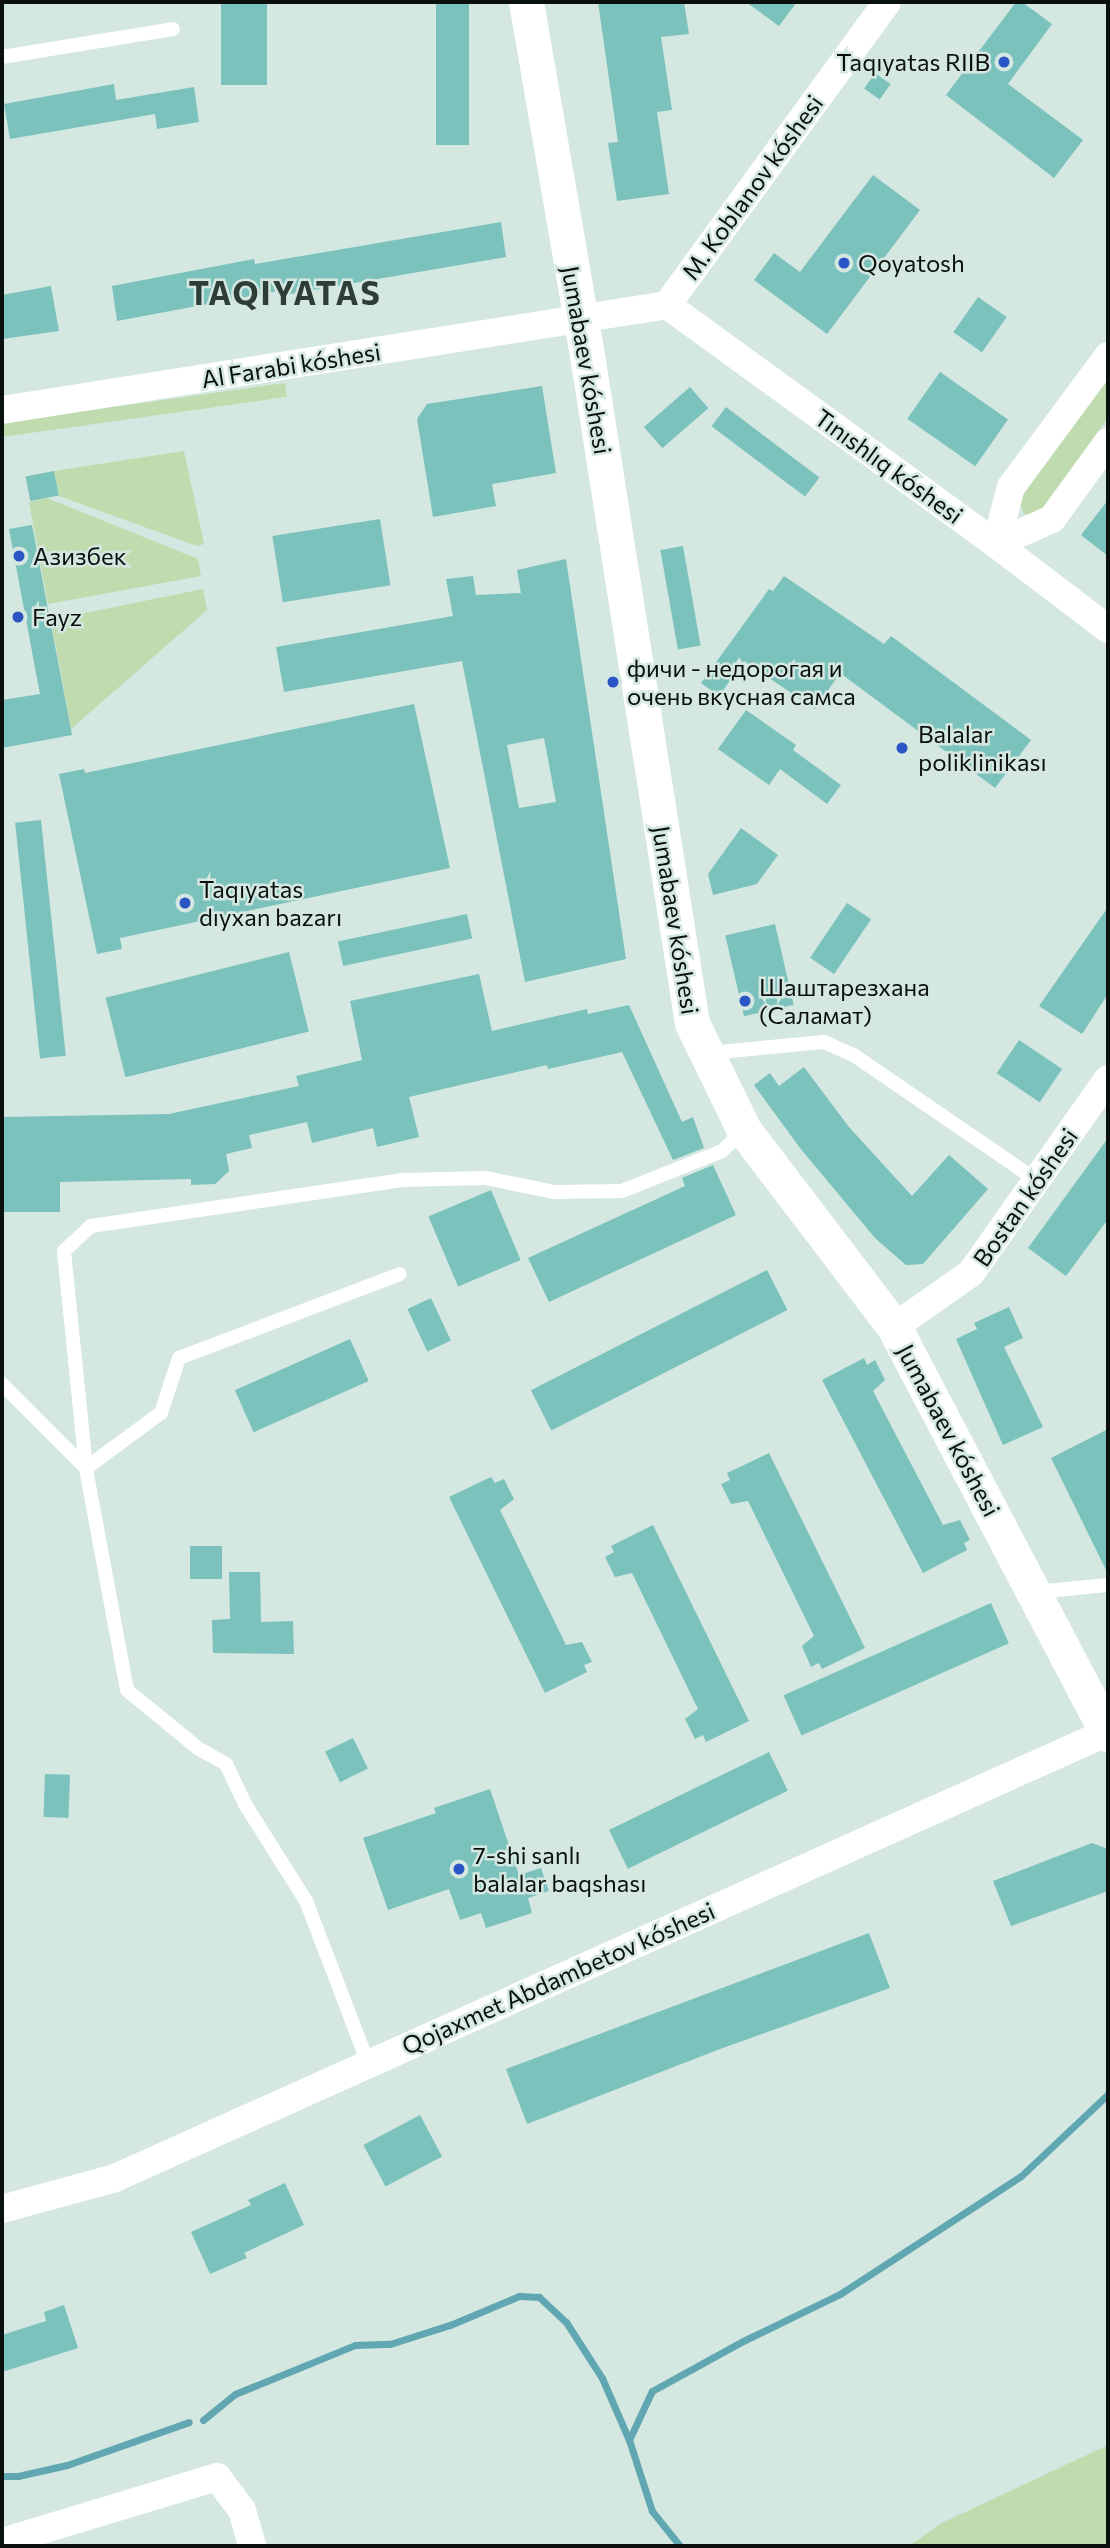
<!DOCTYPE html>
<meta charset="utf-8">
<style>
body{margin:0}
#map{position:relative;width:1110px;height:2548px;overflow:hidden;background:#d4e7e0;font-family:Commissioner,sans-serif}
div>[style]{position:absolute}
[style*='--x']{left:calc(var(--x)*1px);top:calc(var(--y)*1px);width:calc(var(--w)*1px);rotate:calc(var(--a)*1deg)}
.green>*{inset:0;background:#c0dcae;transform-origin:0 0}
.stream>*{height:7px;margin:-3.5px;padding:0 3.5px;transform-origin:3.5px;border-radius:3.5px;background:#61a7b2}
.building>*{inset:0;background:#7bc2bd;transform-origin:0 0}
.service>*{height:14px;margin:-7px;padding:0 7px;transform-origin:7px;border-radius:7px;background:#fff}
.minor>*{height:28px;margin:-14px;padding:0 14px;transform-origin:14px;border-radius:14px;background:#fff}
.tertiary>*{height:35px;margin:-17.5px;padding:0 17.5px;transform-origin:17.5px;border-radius:17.5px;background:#fff}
.dots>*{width:19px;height:19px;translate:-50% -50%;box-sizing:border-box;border:4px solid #d4e7e0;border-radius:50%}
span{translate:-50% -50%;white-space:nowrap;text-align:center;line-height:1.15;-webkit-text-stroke:5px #d4e7e0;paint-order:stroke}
.poi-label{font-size:24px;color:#0a100e}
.right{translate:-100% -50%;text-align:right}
.left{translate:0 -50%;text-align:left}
.street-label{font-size:24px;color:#0a100e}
.district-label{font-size:32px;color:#2d3d37;font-weight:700;letter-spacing:2px}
.frame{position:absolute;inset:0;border:4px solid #0a100e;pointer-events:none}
</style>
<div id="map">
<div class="green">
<i style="clip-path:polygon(1108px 378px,1108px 418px,1038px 514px,1024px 514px,1019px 501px)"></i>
<i style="left:285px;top:383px;width:14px;height:286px;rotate:82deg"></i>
<i style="clip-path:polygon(184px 451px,204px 544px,197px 546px,59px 496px,54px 471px)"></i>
<i style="clip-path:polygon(47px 498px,198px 559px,201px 576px,48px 604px,29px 502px)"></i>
<i style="clip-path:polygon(203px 589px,207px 610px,71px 729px,51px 620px)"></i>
<i style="clip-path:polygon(1108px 2445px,1108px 2546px,909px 2546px,942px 2523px)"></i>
</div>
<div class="stream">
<i style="--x:203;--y:2420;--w:41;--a:-39.1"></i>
<i style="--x:235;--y:2394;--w:130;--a:-22.2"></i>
<i style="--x:355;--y:2345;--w:35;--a:-2"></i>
<i style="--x:390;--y:2344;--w:63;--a:-17.6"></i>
<i style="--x:450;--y:2325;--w:75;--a:-22.8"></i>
<i style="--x:519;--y:2296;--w:20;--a:3"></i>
<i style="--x:539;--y:2297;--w:37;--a:43"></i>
<i style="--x:566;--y:2322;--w:67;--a:57.3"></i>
<i style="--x:602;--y:2378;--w:68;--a:66.5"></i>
<i style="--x:2;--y:2476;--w:16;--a:0"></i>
<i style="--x:18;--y:2476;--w:50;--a:-12.7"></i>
<i style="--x:67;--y:2465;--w:129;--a:-19.4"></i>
<i style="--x:680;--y:2546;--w:45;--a:-128.7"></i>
<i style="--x:652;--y:2511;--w:75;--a:-107.9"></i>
<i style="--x:629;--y:2440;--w:54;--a:-64.9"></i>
<i style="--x:652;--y:2391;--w:104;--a:-28.8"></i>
<i style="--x:743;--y:2341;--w:108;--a:-25.9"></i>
<i style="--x:840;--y:2294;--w:216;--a:-33.1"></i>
<i style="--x:1021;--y:2176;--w:120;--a:-43.3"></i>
</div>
<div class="building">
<i style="left:221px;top:2px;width:46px;height:83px"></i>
<i style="left:436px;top:2px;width:33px;height:143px"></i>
<i style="clip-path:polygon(598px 2px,684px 2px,689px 34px,661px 37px,672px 110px,657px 112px,669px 194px,617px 201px,608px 143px,618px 142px)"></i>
<i style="clip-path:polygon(746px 2px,797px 2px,779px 26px)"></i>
<i style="clip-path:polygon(1016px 2px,1022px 2px,1052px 24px,1008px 84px,1083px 140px,1054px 178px,946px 95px)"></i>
<i style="left:875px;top:73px;width:19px;height:19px;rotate:35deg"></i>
<i style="clip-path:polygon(114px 84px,116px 100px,194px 87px,199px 122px,157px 129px,155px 114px,10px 139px,4px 104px)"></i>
<i style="clip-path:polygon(873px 175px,920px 210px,827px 334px,754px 280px,774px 253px,800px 272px)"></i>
<i style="clip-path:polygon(501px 222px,506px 257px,279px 296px,278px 291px,117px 321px,112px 286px,254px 259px,255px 264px)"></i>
<i style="clip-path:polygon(51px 286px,59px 331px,2px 339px,2px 295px)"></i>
<i style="left:978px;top:297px;width:35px;height:43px;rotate:35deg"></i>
<i style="left:940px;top:372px;width:83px;height:57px;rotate:35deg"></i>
<i style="clip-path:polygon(542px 386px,556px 473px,492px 484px,496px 506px,433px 517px,417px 419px,427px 404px)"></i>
<i style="left:690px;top:387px;width:28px;height:61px;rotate:49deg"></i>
<i style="left:726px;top:407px;width:117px;height:24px;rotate:37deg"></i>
<i style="left:54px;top:471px;width:25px;height:29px;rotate:79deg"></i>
<i style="clip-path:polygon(1108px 500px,1108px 556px,1081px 535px)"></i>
<i style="left:380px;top:519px;width:67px;height:109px;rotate:81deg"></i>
<i style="clip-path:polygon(32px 525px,72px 735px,2px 748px,2px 700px,40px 694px,9px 529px)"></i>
<i style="left:683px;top:546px;width:101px;height:23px;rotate:80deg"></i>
<i style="clip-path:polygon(evenodd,566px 559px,626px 959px,525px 982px,462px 661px,284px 692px,276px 647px,453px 616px,446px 579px,473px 576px,476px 595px,521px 593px,517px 570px,566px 559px,544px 738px,556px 802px,519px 808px,507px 745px,544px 738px)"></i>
<i style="clip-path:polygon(784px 576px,884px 644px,891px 636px,1031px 740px,995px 788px,840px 673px,815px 709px,744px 661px,719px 696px,701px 683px,769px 589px,773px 591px)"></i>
<i style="clip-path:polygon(414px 704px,450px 868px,120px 938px,122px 949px,97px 954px,59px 774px,84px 769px,85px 773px)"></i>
<i style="clip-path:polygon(746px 710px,796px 745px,793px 750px,841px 785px,827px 804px,780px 769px,769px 785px,718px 749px)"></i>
<i style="left:41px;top:820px;width:237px;height:26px;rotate:84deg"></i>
<i style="clip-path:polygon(741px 828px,778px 855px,757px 884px,713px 895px,708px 874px)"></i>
<i style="left:847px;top:903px;width:29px;height:66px;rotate:34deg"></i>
<i style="clip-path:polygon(1108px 907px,1108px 994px,1082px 1034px,1039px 1006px)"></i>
<i style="left:467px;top:914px;width:25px;height:132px;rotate:78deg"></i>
<i style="left:775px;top:924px;width:83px;height:51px;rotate:77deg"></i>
<i style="left:289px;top:952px;width:82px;height:189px;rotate:76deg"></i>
<i style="clip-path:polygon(479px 974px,492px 1031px,587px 1009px,588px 1014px,629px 1005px,682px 1122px,693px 1117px,704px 1148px,673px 1160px,622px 1052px,548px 1069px,547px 1065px,409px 1097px,419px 1137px,377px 1147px,373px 1128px,312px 1143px,307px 1122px,249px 1135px,252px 1148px,226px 1154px,229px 1171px,215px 1184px,191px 1185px,191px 1179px,60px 1182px,60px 1212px,2px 1212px,2px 1117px,169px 1114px,299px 1086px,296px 1076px,362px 1060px,350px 1001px)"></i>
<i style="left:1019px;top:1040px;width:52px;height:40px;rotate:34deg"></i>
<i style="clip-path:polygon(804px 1067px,849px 1127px,912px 1196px,949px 1155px,988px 1189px,923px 1264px,906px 1265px,875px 1238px,800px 1148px,754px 1085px,770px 1073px,779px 1086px)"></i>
<i style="clip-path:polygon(1108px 1138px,1108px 1219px,1066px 1276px,1028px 1248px)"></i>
<i style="clip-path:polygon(713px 1165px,736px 1215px,549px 1302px,528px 1258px,685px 1186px,682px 1178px)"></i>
<i style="left:491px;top:1190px;width:76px;height:68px;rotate:67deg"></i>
<i style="left:767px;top:1270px;width:45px;height:265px;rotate:63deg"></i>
<i style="left:431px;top:1298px;width:47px;height:26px;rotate:65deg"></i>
<i style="clip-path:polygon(1009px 1307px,1023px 1338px,1004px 1347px,1043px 1427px,1003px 1445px,956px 1339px,977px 1329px,974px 1323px)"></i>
<i style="left:350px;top:1339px;width:46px;height:126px;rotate:66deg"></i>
<i style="clip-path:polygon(864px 1358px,867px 1365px,875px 1360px,885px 1380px,873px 1391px,943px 1525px,960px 1520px,970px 1540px,964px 1543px,967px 1550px,923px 1573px,822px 1380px)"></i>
<i style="clip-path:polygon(1108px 1429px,1108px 1574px,1051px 1458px)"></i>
<i style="clip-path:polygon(769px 1453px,865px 1648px,822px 1669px,819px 1663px,811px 1667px,802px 1646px,814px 1636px,748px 1501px,731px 1504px,721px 1484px,730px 1480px,727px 1473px)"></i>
<i style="clip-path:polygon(491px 1477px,495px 1483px,504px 1479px,514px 1499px,500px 1510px,566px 1645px,582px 1642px,592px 1662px,584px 1665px,587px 1672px,545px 1693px,449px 1497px)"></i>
<i style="clip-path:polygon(653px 1525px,749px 1721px,706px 1742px,703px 1735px,695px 1739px,685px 1719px,698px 1709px,632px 1573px,615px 1577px,605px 1557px,614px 1552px,611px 1546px)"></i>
<i style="left:222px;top:1546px;width:33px;height:32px;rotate:90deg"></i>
<i style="clip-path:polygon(229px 1572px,260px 1572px,261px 1622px,293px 1621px,294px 1654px,213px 1653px,212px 1620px,230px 1619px)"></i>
<i style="left:991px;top:1603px;width:44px;height:227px;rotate:66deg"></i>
<i style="left:353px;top:1738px;width:34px;height:31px;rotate:64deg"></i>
<i style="left:769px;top:1752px;width:43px;height:178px;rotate:64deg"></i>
<i style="left:45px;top:1774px;width:25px;height:43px;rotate:2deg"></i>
<i style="clip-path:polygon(490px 1789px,519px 1875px,541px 1868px,549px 1891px,528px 1898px,532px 1913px,486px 1928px,481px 1913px,460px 1920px,449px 1889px,388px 1910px,363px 1838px,436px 1813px,434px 1808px)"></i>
<i style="clip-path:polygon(1092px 1843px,1108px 1849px,1108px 1891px,1011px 1926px,993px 1881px)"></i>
<i style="clip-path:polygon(869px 1933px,890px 1988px,720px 2049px,527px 2124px,506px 2069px)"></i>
<i style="left:420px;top:2115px;width:47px;height:64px;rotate:62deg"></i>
<i style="clip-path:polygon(285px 2183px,304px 2225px,244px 2253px,247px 2258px,210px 2274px,191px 2232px,251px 2205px,248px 2200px)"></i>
<i style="clip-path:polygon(64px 2305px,78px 2348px,2px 2372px,2px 2335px,46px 2321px,44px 2312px)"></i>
</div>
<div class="service">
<i style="--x:2;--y:57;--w:173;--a:-9.3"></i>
<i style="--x:709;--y:1053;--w:116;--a:-5.5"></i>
<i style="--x:824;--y:1042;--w:34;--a:24"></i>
<i style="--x:855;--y:1056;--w:219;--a:34.4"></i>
<i style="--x:2;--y:1384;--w:119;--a:45"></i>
<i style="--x:86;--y:1468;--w:93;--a:-36.3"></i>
<i style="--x:161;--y:1413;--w:58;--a:-71.9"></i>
<i style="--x:179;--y:1358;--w:236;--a:-20.8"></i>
<i style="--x:1036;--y:1592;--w:72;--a:-5.6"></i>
<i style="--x:368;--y:2063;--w:173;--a:-110.9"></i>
<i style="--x:306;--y:1901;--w:115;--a:-122.2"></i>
<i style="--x:245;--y:1804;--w:44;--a:-115.4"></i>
<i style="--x:226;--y:1764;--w:31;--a:-151"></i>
<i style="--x:199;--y:1749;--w:93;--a:-140.7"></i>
<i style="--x:127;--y:1690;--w:226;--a:-100.5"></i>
<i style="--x:86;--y:1468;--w:218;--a:-95.8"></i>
<i style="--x:64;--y:1251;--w:37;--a:-43"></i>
<i style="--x:91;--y:1226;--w:315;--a:-8.4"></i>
<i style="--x:403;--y:1180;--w:83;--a:-1.4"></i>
<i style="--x:486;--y:1178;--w:69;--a:11.6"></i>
<i style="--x:554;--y:1192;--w:68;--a:-0.8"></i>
<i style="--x:622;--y:1191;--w:108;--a:-21.8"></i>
<i style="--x:722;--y:1151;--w:30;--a:-44"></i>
</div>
<div class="minor">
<i style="--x:667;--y:305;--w:407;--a:36"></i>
<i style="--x:996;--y:544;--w:141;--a:37.2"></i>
<i style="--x:667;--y:305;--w:374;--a:-54"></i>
<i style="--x:2;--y:410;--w:673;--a:-8.97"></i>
<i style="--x:996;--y:544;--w:59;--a:-75.3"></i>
<i style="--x:1011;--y:487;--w:163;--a:-53.5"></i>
<i style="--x:996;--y:544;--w:61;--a:-24.1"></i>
<i style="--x:1052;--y:519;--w:95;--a:-54"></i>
<i style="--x:894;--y:1327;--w:94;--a:-35"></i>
<i style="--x:971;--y:1273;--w:237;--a:-54.8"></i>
<i style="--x:2;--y:2209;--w:117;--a:-15.3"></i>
<i style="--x:115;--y:2178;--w:1089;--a:-24.19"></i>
<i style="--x:2;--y:2542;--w:225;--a:-16.8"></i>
<i style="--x:217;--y:2477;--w:41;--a:52.9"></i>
<i style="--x:242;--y:2510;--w:37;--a:74"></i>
</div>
<div class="tertiary">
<i style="--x:526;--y:2;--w:358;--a:80.2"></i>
<i style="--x:587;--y:355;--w:676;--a:81.07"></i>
<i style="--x:692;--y:1023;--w:119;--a:64.1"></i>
<i style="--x:744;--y:1130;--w:248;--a:52.7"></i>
<i style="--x:894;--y:1327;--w:460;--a:62.3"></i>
</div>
<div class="dots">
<i style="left:1004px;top:62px;background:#2a55c4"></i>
<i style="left:844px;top:263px;background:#2a55c4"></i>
<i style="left:19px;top:556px;background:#2a55c4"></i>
<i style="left:18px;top:617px;background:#2a55c4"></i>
<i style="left:613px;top:682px;background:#2a55c4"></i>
<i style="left:902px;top:748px;background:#2a55c4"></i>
<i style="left:185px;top:903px;background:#2a55c4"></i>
<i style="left:745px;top:1001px;background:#2a55c4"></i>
<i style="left:459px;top:1869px;background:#2a55c4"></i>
</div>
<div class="poi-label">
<span class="right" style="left:990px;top:62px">Taqıyatas RIIB</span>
<span class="left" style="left:858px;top:263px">Qoyatosh</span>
<span class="left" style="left:33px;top:556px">Азизбек</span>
<span class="left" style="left:32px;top:617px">Fayz</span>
<span class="left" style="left:627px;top:682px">фичи - недорогая и<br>очень вкусная самса</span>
<span class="left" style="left:918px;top:748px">Balalar<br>poliklinikası</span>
<span class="left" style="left:199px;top:903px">Taqıyatas<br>dıyxan bazarı</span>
<span class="left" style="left:759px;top:1001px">Шаштарезхана<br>(Саламат)</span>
<span class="left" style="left:473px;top:1869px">7-shi sanlı<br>balalar baqshası</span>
</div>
<div class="street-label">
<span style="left:752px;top:187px;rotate:-54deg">M. Koblanov kóshesi</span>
<span style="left:587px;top:360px;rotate:80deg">Jumabaev kóshesi</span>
<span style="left:291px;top:365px;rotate:-9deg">Al Farabi kóshesi</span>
<span style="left:889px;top:466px;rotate:36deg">Tınıshlıq kóshesi</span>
<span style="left:676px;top:920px;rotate:81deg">Jumabaev kóshesi</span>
<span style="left:1025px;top:1197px;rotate:-55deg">Bostan kóshesi</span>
<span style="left:949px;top:1430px;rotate:62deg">Jumabaev kóshesi</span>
<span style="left:558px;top:1978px;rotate:-24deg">Qojaxmet Abdambetov kóshesi</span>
</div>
<div class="district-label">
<span style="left:285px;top:292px">TAQIYATAS</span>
</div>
<div class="frame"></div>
</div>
